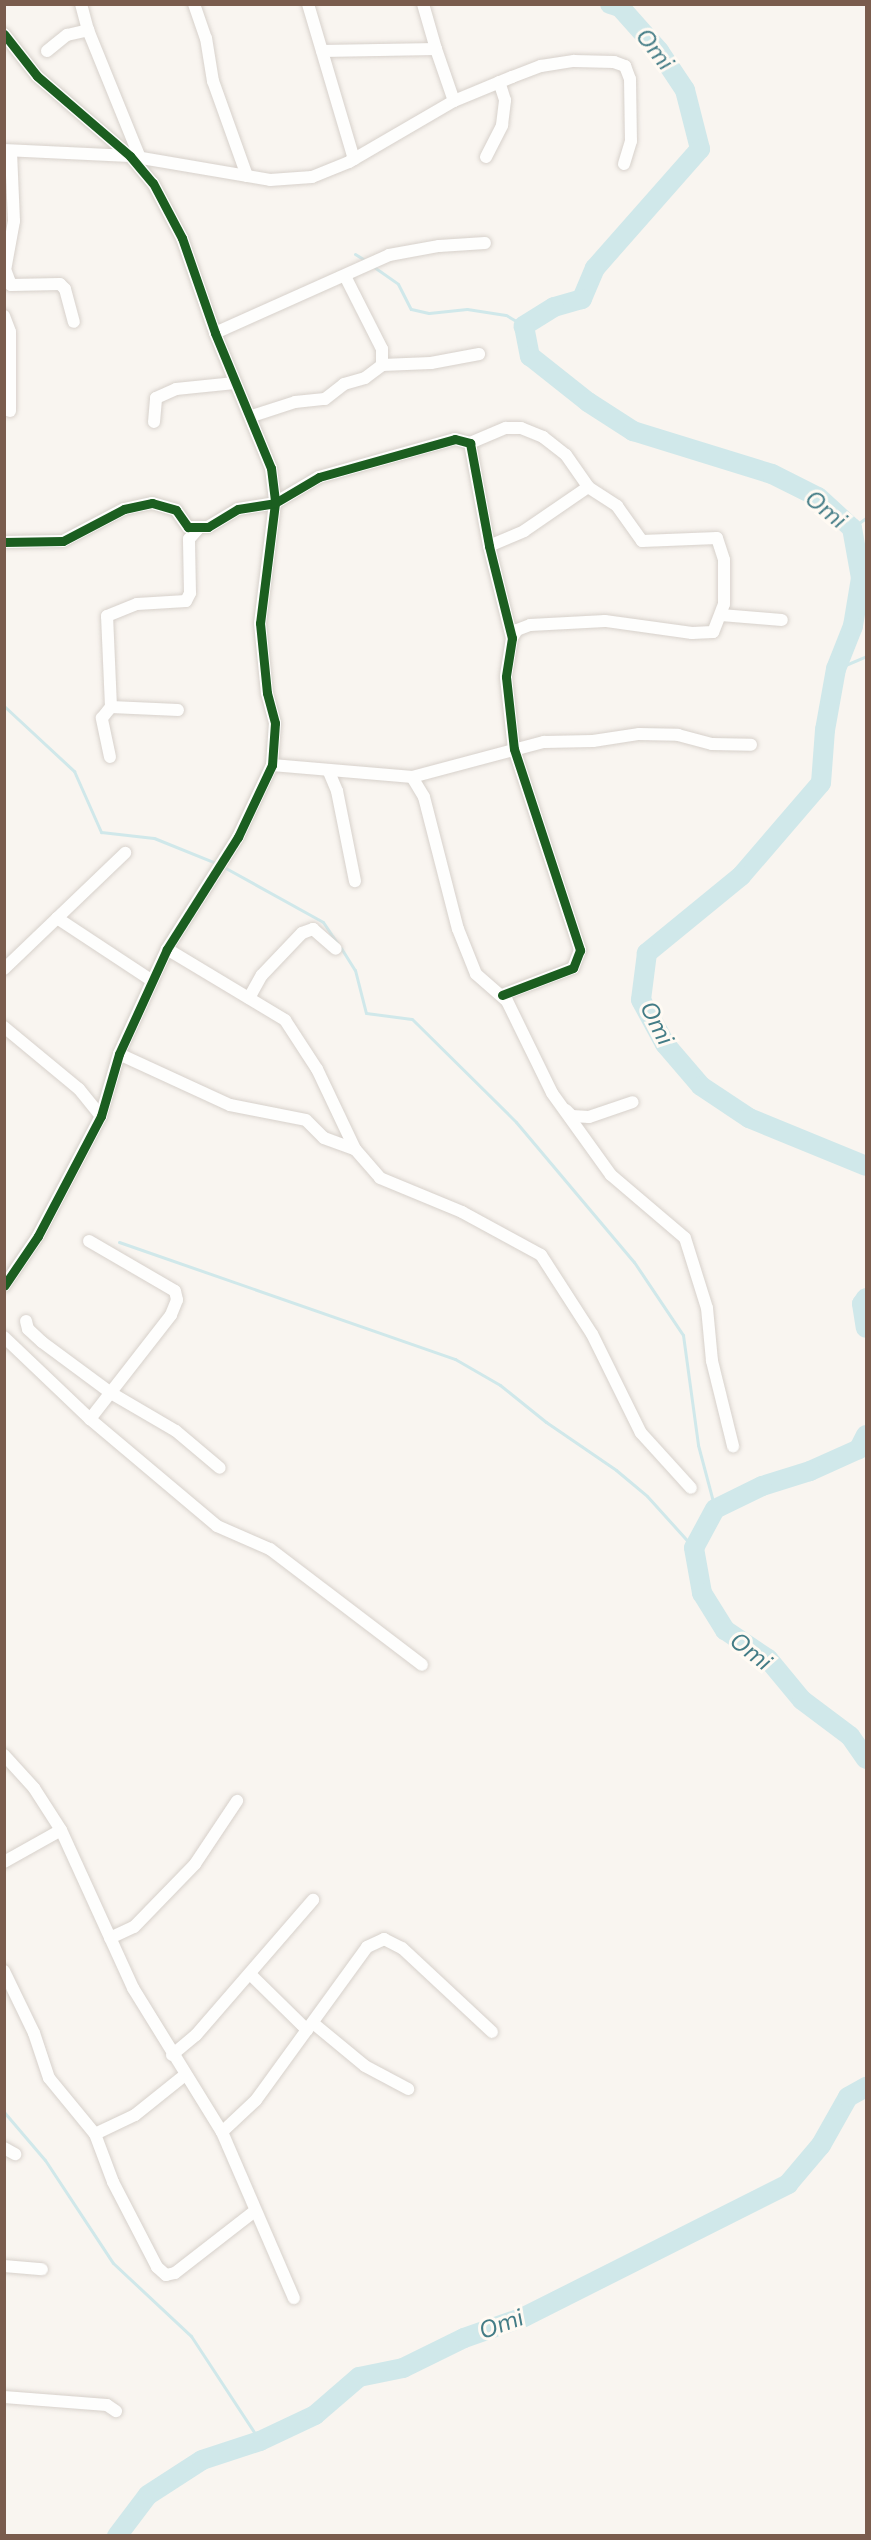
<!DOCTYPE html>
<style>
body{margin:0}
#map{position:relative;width:871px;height:2540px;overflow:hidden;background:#f9f5f0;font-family:Mulish,sans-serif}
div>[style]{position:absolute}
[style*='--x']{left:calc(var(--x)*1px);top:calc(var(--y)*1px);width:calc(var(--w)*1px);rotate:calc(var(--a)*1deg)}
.stream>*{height:3px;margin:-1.5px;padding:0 1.5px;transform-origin:1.5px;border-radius:1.5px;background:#d0e8ea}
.river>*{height:20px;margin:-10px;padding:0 10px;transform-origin:10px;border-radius:10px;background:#d0e8ea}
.roads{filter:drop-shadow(0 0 2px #d7d1cb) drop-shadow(0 0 2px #d7d1cb)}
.minor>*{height:12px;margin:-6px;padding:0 6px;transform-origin:6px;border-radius:6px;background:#fefefd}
.cycleway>*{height:9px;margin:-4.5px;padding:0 4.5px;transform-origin:4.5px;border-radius:4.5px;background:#1b5e20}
span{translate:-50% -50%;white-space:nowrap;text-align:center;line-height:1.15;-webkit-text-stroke:6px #fffaf3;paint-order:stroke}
.water-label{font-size:24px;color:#437c86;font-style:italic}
.frame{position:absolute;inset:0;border:6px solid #7a5c4d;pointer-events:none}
</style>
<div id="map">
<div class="stream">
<i style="--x:355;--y:254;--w:13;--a:32"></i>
<i style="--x:374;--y:267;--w:29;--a:35"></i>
<i style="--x:398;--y:284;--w:28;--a:63"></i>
<i style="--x:411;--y:309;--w:18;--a:13"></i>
<i style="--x:429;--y:313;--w:38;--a:-6"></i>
<i style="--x:467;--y:309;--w:39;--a:9"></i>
<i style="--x:506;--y:315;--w:21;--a:31"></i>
<i style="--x:852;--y:528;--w:17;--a:-36"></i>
<i style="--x:836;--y:669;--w:33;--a:-23"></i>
<i style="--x:4;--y:706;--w:96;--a:42.9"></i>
<i style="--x:74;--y:771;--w:67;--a:66.1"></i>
<i style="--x:101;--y:832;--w:53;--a:6.5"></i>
<i style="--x:154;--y:838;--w:67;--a:22"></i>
<i style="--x:222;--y:866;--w:115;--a:29"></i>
<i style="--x:323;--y:922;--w:25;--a:56"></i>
<i style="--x:341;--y:948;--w:26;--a:58"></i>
<i style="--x:355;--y:970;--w:44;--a:75.7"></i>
<i style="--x:366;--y:1013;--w:46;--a:7.4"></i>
<i style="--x:412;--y:1019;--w:146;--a:44.7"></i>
<i style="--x:516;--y:1122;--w:183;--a:49.9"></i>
<i style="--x:634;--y:1262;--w:88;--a:56.1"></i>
<i style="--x:683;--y:1335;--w:111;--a:82.2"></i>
<i style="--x:698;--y:1445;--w:66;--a:75.1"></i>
<i style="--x:119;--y:1242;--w:356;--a:19.2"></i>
<i style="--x:455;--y:1359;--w:52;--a:30"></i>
<i style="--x:500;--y:1385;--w:59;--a:38.8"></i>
<i style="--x:546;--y:1422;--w:85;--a:34.4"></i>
<i style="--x:616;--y:1470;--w:40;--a:40"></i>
<i style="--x:647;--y:1496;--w:70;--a:47.9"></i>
<i style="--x:4;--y:2112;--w:63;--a:49.5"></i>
<i style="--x:45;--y:2160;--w:123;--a:56.6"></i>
<i style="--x:113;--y:2263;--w:107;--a:43.1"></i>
<i style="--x:191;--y:2336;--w:126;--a:56.7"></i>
</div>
<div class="river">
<i style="--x:610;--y:4;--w:10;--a:17"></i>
<i style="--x:620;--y:7;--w:59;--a:48.4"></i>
<i style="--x:659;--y:51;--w:47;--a:56.3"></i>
<i style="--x:685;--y:90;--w:61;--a:75.7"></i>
<i style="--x:700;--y:149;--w:159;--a:131.4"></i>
<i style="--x:595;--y:268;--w:34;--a:113"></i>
<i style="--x:582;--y:299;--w:29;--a:164"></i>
<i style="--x:554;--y:307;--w:36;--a:148"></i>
<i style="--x:524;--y:326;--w:31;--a:79"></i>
<i style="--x:530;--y:356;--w:74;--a:38.4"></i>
<i style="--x:588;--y:402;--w:54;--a:32.8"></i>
<i style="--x:633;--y:431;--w:145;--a:17.2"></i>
<i style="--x:772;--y:474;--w:51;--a:26.6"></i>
<i style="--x:818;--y:497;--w:46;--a:42.4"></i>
<i style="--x:852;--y:528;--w:51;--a:79.8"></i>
<i style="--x:861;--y:578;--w:49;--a:99.5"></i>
<i style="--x:853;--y:626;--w:46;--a:111.6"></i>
<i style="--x:836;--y:669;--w:62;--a:100.2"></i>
<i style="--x:825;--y:730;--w:53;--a:94.3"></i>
<i style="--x:821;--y:783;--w:123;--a:130.7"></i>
<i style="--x:741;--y:876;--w:122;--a:140.7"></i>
<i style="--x:647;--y:953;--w:47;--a:97.3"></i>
<i style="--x:641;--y:1000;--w:50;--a:61.4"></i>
<i style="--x:665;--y:1044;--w:55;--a:49.4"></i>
<i style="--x:701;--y:1086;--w:58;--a:33.7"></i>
<i style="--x:749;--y:1118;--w:126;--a:22.3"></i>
<i style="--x:866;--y:1298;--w:7;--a:124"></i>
<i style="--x:862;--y:1304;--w:24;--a:81"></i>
<i style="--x:866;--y:1435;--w:16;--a:117"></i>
<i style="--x:859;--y:1449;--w:54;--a:155.8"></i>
<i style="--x:810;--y:1471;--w:50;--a:162.6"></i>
<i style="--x:762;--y:1486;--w:52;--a:153.9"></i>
<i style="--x:715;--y:1509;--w:44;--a:118.3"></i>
<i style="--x:694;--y:1548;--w:46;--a:79.9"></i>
<i style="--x:702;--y:1593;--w:44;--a:58.1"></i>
<i style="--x:725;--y:1630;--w:52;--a:34"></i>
<i style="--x:768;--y:1659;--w:53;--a:50.3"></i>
<i style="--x:802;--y:1700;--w:60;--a:36.9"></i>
<i style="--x:850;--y:1736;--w:28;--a:55"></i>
<i style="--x:117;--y:2536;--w:51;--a:-52.9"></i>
<i style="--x:148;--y:2495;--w:64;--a:-32.9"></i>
<i style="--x:202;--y:2460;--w:61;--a:-18.1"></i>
<i style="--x:260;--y:2441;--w:61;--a:-25.3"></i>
<i style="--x:315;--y:2415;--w:58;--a:-40.8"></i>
<i style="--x:359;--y:2377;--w:45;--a:-11.6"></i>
<i style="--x:403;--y:2368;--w:68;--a:-26.2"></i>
<i style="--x:464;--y:2338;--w:64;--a:-19.3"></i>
<i style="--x:524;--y:2317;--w:296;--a:-26.7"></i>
<i style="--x:788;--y:2184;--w:51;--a:-49.8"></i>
<i style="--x:821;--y:2145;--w:55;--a:-60.6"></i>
<i style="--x:848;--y:2097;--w:21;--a:-29"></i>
</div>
<div class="roads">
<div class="minor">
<i style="--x:81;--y:4;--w:27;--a:75"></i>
<i style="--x:88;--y:30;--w:138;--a:67.9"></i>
<i style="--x:194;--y:4;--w:36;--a:71"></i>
<i style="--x:206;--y:38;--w:44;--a:80.8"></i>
<i style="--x:213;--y:81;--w:101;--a:70.3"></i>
<i style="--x:308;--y:4;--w:162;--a:73.5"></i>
<i style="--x:423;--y:4;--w:47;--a:73.9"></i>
<i style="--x:4;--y:34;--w:53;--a:51.8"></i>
<i style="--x:37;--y:76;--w:123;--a:40.7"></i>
<i style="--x:130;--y:156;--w:35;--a:50"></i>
<i style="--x:153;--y:183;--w:62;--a:62.2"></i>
<i style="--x:182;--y:238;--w:101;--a:70.8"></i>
<i style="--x:215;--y:333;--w:146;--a:67.5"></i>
<i style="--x:271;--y:468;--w:35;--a:83"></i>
<i style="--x:275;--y:503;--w:121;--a:97.1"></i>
<i style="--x:260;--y:623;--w:70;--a:84.3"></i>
<i style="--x:267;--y:693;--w:31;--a:75"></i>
<i style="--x:275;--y:723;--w:42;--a:94.1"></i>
<i style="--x:272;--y:765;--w:80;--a:115.3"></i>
<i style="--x:238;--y:837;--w:133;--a:122.4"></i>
<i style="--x:167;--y:949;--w:115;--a:114.6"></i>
<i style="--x:119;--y:1054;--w:65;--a:106.2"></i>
<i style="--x:101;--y:1116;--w:136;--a:117.7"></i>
<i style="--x:38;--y:1236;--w:60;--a:124.2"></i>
<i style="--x:47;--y:51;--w:26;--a:-39"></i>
<i style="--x:67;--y:35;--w:22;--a:-13"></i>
<i style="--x:322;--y:51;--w:114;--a:-1"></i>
<i style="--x:436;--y:49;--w:55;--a:70.9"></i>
<i style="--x:4;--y:150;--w:126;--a:2.7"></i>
<i style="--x:130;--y:156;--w:142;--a:9.7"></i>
<i style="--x:270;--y:180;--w:42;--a:-4.1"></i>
<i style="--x:312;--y:177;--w:40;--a:-22"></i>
<i style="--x:349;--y:162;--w:121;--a:-30.2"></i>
<i style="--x:454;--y:101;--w:63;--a:-22.5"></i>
<i style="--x:512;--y:77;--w:31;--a:-21"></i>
<i style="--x:541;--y:66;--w:33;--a:-9"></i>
<i style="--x:574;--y:61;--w:40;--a:1.4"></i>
<i style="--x:614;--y:62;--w:12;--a:20"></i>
<i style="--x:625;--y:66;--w:14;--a:69"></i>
<i style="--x:630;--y:79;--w:62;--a:89.1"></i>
<i style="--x:631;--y:141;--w:24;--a:107"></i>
<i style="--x:486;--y:157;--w:36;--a:-63"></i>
<i style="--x:502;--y:125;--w:25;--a:-83"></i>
<i style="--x:505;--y:100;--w:19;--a:-108"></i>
<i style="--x:6;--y:272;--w:14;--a:69"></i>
<i style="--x:11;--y:285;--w:49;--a:-1.2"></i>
<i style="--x:60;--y:284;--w:7;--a:45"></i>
<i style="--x:65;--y:289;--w:34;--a:75"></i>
<i style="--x:4;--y:276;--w:56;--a:-79.7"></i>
<i style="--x:14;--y:221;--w:69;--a:-92.5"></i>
<i style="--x:4;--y:316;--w:17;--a:69"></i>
<i style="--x:10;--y:332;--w:79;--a:90"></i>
<i style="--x:215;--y:333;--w:191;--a:-24.1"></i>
<i style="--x:389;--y:255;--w:51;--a:-10.2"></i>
<i style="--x:439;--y:246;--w:46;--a:-3.7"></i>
<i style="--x:382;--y:365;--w:49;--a:-2.3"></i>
<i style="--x:431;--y:363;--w:49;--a:-10.6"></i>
<i style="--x:252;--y:416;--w:45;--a:-18"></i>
<i style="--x:295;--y:402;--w:30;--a:-6"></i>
<i style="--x:325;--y:399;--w:24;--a:-38"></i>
<i style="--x:344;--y:384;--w:22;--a:-16"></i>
<i style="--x:365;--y:378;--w:21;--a:-37"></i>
<i style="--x:382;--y:365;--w:16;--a:-90"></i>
<i style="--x:382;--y:349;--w:80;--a:-116.9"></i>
<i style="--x:154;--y:422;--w:24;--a:-85"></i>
<i style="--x:156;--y:398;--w:22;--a:-24"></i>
<i style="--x:176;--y:389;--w:59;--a:-5.8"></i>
<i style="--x:470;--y:443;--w:39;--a:-23"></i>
<i style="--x:506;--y:428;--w:15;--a:0"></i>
<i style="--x:521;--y:428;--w:24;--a:22"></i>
<i style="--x:543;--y:437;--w:29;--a:38"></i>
<i style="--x:566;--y:455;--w:39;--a:55"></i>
<i style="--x:4;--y:542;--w:59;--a:-1"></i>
<i style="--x:63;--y:541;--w:69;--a:-27.7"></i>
<i style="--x:124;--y:509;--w:29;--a:-12"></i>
<i style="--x:152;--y:503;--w:25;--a:16"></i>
<i style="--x:176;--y:510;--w:21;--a:55"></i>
<i style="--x:188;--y:527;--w:20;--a:0"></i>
<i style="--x:208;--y:527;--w:35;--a:-31"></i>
<i style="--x:238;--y:509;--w:37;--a:-9"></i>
<i style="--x:275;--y:503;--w:51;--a:-30.6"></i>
<i style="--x:319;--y:477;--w:141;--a:-15.6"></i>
<i style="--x:455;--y:439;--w:16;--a:15"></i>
<i style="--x:470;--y:443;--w:105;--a:79.5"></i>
<i style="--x:489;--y:546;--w:95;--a:76"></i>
<i style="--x:512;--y:638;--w:39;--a:99"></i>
<i style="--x:506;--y:677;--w:72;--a:83.7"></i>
<i style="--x:514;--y:749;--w:212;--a:71.8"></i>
<i style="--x:580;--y:950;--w:19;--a:111"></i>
<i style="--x:573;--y:968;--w:76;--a:159.2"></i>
<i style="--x:489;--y:546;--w:38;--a:-23"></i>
<i style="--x:524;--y:531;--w:78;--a:-34.5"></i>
<i style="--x:588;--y:487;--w:35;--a:33"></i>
<i style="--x:617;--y:506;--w:43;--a:54.5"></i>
<i style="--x:642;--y:541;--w:75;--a:-2.3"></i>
<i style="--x:717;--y:538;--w:23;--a:72"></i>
<i style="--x:724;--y:560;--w:44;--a:90"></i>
<i style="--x:724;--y:604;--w:30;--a:111"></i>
<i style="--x:713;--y:632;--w:21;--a:177"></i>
<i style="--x:692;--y:633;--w:88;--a:-172.1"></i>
<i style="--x:605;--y:621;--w:75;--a:176.9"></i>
<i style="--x:530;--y:625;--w:14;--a:159"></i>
<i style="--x:517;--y:630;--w:9;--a:122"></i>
<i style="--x:721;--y:615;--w:61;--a:4.7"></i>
<i style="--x:111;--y:707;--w:67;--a:2.6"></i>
<i style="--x:110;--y:757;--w:40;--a:-102"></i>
<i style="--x:102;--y:718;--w:14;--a:-51"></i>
<i style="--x:111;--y:707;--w:91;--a:-92.5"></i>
<i style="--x:107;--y:616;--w:32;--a:-22"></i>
<i style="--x:137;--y:604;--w:49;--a:-3.5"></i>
<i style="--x:186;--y:601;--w:9;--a:-63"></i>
<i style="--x:190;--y:593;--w:54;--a:-91.1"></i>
<i style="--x:189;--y:539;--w:13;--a:-48"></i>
<i style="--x:272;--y:765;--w:141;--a:4.9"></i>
<i style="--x:412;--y:777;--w:137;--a:-14.9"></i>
<i style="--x:544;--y:742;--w:49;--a:-1.2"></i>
<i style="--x:593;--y:741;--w:47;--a:-8.7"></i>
<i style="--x:639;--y:734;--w:39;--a:1"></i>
<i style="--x:678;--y:735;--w:35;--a:15"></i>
<i style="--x:712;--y:744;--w:39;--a:1"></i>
<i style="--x:329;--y:772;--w:21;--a:67"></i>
<i style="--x:337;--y:791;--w:92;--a:78.7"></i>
<i style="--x:412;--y:777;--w:23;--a:59"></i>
<i style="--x:424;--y:797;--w:136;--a:75.6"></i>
<i style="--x:458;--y:929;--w:48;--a:68.2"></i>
<i style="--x:476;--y:974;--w:41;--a:41.1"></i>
<i style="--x:507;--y:1001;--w:102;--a:63.9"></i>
<i style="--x:552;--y:1093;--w:101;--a:54.3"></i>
<i style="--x:611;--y:1175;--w:97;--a:40.4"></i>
<i style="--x:685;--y:1238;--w:73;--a:72.6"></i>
<i style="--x:707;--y:1308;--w:53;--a:84.6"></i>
<i style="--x:712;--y:1361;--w:88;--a:76.1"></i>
<i style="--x:57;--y:918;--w:113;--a:33.4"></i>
<i style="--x:167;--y:949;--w:138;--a:31"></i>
<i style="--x:285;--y:1020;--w:59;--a:56.9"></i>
<i style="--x:317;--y:1069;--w:89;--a:64.6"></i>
<i style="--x:355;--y:1149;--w:38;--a:49"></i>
<i style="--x:380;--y:1178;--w:89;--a:22.5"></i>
<i style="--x:462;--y:1212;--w:90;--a:28.6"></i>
<i style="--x:541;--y:1255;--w:94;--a:57.2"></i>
<i style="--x:592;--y:1334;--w:110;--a:63.7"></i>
<i style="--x:641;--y:1433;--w:74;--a:47.7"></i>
<i style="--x:4;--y:969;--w:168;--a:-43.8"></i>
<i style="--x:249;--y:998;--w:26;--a:-61"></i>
<i style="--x:262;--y:975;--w:58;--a:-46.4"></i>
<i style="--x:302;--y:933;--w:12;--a:-20"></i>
<i style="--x:313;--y:929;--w:30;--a:41"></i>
<i style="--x:4;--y:1027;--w:97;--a:39.6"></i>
<i style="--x:79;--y:1089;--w:35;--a:51"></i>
<i style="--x:119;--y:1054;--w:122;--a:24.7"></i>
<i style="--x:230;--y:1105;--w:77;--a:11.2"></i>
<i style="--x:306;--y:1120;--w:25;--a:45"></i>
<i style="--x:324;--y:1138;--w:33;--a:20"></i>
<i style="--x:566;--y:1110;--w:8;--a:45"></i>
<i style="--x:572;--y:1116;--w:17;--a:3"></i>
<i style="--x:589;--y:1117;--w:46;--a:-18.8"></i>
<i style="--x:89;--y:1241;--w:99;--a:30.2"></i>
<i style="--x:175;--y:1291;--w:9;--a:77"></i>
<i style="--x:177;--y:1300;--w:16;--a:112"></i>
<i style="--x:171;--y:1315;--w:132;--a:127.9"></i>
<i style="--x:26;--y:1321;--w:8;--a:76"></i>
<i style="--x:28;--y:1329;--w:19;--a:43"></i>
<i style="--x:42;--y:1342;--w:86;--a:36.5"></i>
<i style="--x:111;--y:1393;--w:75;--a:30.3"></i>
<i style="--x:176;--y:1431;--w:57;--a:40.1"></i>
<i style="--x:4;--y:1337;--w:119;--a:43.6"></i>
<i style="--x:90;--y:1419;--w:166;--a:40.1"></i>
<i style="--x:217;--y:1526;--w:58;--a:23.5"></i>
<i style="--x:270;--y:1549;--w:191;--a:37.3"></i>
<i style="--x:4;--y:1755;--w:45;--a:47.7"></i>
<i style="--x:34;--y:1788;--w:50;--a:57.3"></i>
<i style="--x:61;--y:1830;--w:174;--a:65.5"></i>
<i style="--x:133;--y:1988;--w:169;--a:58.3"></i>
<i style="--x:222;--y:2132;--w:181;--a:66.6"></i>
<i style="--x:4;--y:1862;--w:65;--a:-29.3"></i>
<i style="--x:110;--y:1938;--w:26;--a:-25"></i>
<i style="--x:134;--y:1927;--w:88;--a:-45.9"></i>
<i style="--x:195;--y:1864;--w:76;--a:-56.3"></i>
<i style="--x:4;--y:1971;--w:69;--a:64.2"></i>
<i style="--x:34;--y:2033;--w:47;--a:71.6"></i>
<i style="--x:49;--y:2078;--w:72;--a:50.6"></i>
<i style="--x:95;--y:2134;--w:51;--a:69.4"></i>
<i style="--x:113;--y:2182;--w:96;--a:62.6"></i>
<i style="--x:157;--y:2267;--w:12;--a:42"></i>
<i style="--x:166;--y:2275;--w:9;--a:-13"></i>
<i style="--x:175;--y:2273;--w:101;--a:-37.8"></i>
<i style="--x:250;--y:1974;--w:80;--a:44.5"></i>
<i style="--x:313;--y:2023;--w:67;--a:39.6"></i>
<i style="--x:365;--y:2066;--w:49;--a:28.1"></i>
<i style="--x:172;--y:2055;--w:31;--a:-40"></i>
<i style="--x:196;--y:2035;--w:179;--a:-49.1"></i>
<i style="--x:222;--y:2132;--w:47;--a:-43.3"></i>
<i style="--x:256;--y:2100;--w:189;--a:-54"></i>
<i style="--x:367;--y:1947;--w:19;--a:-25"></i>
<i style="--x:384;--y:1939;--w:20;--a:27"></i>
<i style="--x:402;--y:1948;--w:123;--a:43"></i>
<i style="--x:95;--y:2134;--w:44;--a:-25.4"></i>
<i style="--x:135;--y:2115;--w:64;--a:-38.7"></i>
<i style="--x:4;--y:2148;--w:13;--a:29"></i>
<i style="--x:4;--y:2266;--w:38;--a:5"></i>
<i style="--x:4;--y:2397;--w:103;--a:4.4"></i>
<i style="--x:107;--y:2405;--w:11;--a:34"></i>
</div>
</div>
<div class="cycleway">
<i style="--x:4;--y:34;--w:53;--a:51.8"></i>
<i style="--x:37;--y:76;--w:123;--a:40.7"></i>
<i style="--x:130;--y:156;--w:35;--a:50"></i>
<i style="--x:153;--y:183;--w:62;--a:62.2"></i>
<i style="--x:182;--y:238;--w:101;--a:70.8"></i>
<i style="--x:215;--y:333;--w:146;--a:67.5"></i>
<i style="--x:271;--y:468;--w:35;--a:83"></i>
<i style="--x:275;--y:503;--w:121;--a:97.1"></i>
<i style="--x:260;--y:623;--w:70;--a:84.3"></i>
<i style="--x:267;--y:693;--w:31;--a:75"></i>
<i style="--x:275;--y:723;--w:42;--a:94.1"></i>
<i style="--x:272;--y:765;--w:80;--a:115.3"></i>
<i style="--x:238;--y:837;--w:133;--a:122.4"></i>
<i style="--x:167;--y:949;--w:115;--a:114.6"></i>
<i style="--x:119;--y:1054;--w:65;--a:106.2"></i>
<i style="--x:101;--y:1116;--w:136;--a:117.7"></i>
<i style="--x:38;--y:1236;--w:60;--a:124.2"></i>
<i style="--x:4;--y:542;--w:59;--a:-1"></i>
<i style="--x:63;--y:541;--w:69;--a:-27.7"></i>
<i style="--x:124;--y:509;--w:29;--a:-12"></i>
<i style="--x:152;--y:503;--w:25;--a:16"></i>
<i style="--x:176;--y:510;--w:21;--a:55"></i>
<i style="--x:188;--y:527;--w:20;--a:0"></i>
<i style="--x:208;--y:527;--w:35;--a:-31"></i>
<i style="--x:238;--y:509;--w:37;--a:-9"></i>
<i style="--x:275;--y:503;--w:51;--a:-30.6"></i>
<i style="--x:319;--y:477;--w:141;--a:-15.6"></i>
<i style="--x:455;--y:439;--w:16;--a:15"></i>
<i style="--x:470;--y:443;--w:105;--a:79.5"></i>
<i style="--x:489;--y:546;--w:95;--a:76"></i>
<i style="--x:512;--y:638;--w:39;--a:99"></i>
<i style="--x:506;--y:677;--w:72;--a:83.7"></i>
<i style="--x:514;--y:749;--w:212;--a:71.8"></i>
<i style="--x:580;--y:950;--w:19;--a:111"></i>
<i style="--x:573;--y:968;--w:76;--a:159.2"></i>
</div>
<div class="water-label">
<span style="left:655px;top:49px;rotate:52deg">Omi</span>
<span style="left:826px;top:509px;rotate:39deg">Omi</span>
<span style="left:657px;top:1023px;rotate:63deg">Omi</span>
<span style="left:751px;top:1651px;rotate:38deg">Omi</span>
<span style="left:501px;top:2324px;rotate:-20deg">Omi</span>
</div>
<div class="frame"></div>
</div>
